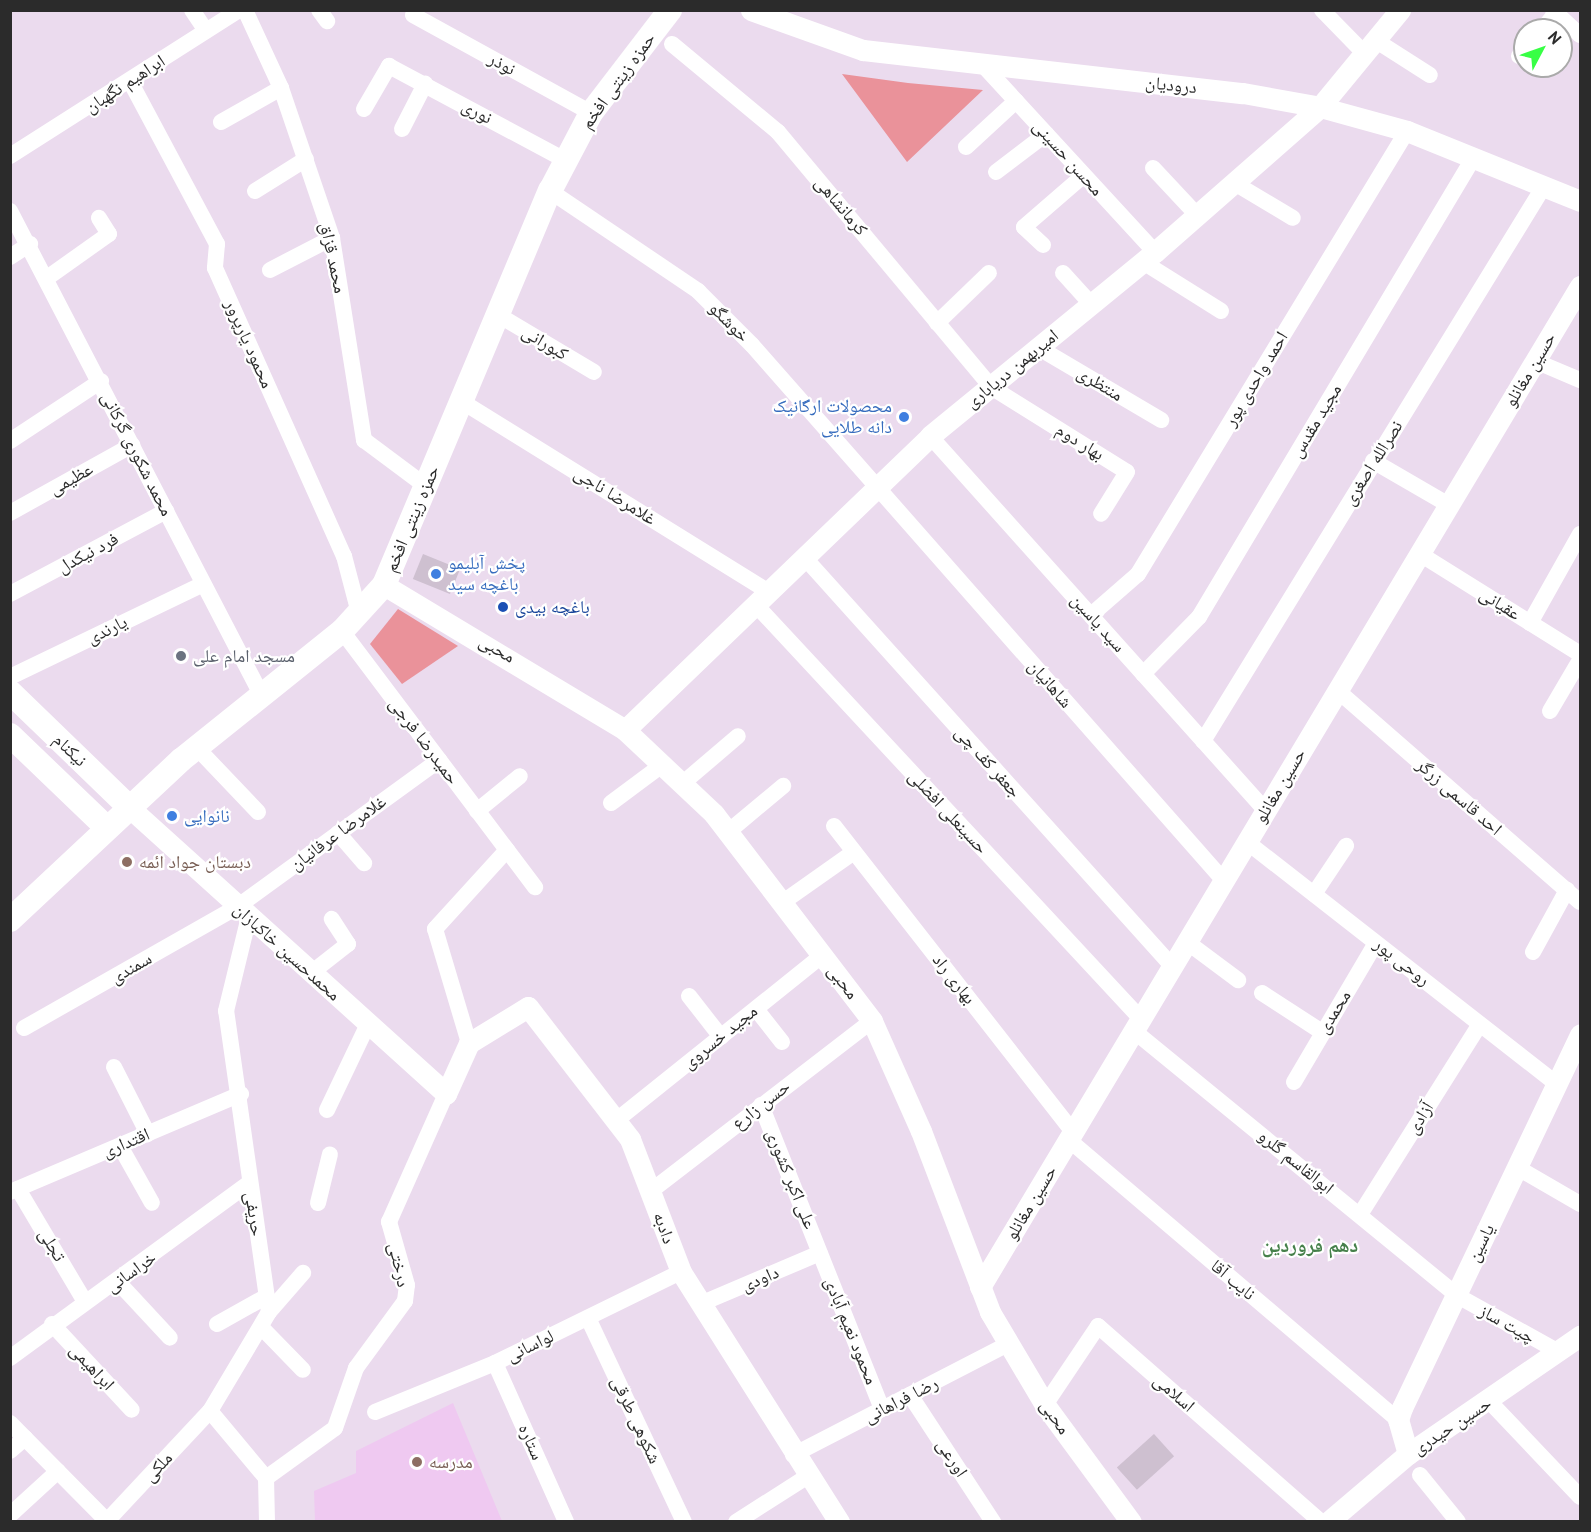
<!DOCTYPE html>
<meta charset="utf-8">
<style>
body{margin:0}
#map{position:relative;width:1591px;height:1532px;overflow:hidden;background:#ebdbee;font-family:"PT Sans","Noto Naskh Arabic",sans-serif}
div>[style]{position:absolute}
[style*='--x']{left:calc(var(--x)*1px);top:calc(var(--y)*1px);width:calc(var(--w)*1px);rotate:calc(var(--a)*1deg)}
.education>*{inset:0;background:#efc9f1}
.green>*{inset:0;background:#ea929a}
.building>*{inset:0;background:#cec0d0;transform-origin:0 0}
.minor>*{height:16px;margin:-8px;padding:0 8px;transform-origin:8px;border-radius:8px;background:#fff}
.tertiary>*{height:21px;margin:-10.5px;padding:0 10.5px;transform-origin:10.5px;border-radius:10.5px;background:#fff}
.secondary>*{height:24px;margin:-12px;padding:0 12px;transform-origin:12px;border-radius:12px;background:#fff}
.dots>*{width:16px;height:16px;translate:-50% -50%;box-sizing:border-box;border:3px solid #fff;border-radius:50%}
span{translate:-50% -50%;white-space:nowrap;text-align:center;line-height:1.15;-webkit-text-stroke:4.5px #fff;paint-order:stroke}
.street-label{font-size:18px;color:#2b2b2b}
.shop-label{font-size:18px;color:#366cbe}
.right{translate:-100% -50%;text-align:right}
.left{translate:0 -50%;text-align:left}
.transit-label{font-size:18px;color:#164399}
.worship-label{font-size:18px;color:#5b616d}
.education-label{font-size:18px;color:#785e54}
.neighbourhood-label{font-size:20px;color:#46804b;font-weight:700}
.frame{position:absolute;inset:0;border:12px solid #2b2b2b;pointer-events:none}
.north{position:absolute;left:1513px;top:18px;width:60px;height:60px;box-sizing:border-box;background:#fff;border:2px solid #aaa;border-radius:50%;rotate:49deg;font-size:16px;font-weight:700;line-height:24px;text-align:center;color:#2b2b2b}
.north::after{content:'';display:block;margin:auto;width:21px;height:27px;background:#37ff45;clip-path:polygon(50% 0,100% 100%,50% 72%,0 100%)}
</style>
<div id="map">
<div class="education">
<i style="clip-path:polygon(453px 1403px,502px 1521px,315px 1521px,314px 1491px,356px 1473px,356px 1451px)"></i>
</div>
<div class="green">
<i style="clip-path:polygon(842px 74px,908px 83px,983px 90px,907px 162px)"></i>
<i style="clip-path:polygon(398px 609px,458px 646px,402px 684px,370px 644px)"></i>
</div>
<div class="building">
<i style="left:423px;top:554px;width:40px;height:27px;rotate:22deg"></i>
<i style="left:1154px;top:1434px;width:30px;height:50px;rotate:48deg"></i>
</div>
<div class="minor">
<i style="--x:192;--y:10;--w:25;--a:56"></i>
<i style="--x:245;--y:10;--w:86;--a:65.2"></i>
<i style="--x:281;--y:88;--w:158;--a:71.2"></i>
<i style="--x:332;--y:238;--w:205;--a:81"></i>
<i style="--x:364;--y:440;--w:79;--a:36.7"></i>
<i style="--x:319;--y:10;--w:14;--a:54"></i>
<i style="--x:1322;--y:10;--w:60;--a:45.7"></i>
<i style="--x:1553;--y:10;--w:37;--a:43"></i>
<i style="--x:413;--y:15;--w:203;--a:28.8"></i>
<i style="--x:1542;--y:30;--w:22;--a:-51"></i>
<i style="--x:1375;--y:40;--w:65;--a:32.5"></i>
<i style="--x:672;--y:44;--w:138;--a:39.7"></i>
<i style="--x:778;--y:132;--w:332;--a:50.1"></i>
<i style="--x:991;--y:387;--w:160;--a:32"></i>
<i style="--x:1127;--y:472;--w:49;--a:121.8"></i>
<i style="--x:1519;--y:56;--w:9;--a:-49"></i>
<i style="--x:982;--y:64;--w:255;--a:47.4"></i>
<i style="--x:130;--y:81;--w:185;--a:61.9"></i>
<i style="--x:217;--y:244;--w:24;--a:95"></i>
<i style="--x:215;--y:268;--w:316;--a:65.9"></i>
<i style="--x:344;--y:556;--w:59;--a:75.3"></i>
<i style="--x:364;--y:109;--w:50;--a:-59.8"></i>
<i style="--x:389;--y:66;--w:200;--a:28.1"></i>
<i style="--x:221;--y:122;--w:69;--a:-29.5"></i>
<i style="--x:402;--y:129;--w:51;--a:-62.9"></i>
<i style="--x:966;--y:147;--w:68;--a:-42.6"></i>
<i style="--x:10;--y:156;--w:272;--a:-32.5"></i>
<i style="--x:1153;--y:168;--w:64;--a:46.9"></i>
<i style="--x:996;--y:172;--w:63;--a:-37.2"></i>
<i style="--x:1236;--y:184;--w:66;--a:30.8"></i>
<i style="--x:255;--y:191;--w:60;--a:-32.1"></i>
<i style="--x:550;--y:191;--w:179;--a:34"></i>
<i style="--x:698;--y:291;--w:76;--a:45"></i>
<i style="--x:752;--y:345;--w:714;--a:48.63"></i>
<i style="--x:10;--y:211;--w:549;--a:62.55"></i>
<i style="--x:1043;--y:245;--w:26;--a:-137"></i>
<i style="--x:1024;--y:227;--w:79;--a:-40.9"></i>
<i style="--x:10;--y:257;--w:24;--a:-33"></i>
<i style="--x:1143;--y:262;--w:92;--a:32.1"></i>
<i style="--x:270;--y:270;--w:70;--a:-27.3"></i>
<i style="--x:1063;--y:273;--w:43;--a:47.8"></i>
<i style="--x:47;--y:278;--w:76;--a:-35.4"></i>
<i style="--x:109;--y:234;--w:19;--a:-122"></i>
<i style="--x:495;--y:313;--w:115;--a:30.8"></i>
<i style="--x:937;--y:323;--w:72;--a:-43.9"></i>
<i style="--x:1039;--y:348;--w:142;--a:30.5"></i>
<i style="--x:1535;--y:361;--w:49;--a:22.9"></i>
<i style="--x:461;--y:401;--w:361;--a:31.8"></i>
<i style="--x:930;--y:436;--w:504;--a:48.14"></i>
<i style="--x:10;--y:441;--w:109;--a:-33.4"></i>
<i style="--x:1373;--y:461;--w:88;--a:30.1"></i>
<i style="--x:10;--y:513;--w:140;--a:-29.1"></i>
<i style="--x:1420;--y:554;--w:189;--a:32"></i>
<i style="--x:804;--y:557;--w:550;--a:48.02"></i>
<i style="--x:10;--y:594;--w:177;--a:-28"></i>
<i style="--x:755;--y:604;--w:567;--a:47.07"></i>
<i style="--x:1091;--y:615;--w:62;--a:-41.1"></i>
<i style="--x:1138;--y:574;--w:518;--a:-58.73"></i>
<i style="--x:1530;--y:623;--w:102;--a:-60.7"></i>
<i style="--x:342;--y:631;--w:321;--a:53"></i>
<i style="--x:1143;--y:674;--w:80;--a:-45.5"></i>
<i style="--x:1199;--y:617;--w:536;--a:-59.13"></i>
<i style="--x:10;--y:677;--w:214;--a:-25.7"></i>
<i style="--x:1338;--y:691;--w:321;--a:41.1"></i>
<i style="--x:1550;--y:711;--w:59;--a:-59.5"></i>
<i style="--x:1203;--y:741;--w:651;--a:-58.43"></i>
<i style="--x:198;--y:749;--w:87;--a:46.4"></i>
<i style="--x:683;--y:783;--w:72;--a:-40.5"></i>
<i style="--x:611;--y:803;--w:64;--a:-36.7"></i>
<i style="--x:477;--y:811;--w:55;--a:-39.1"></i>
<i style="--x:834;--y:826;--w:388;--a:52"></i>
<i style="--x:728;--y:832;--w:72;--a:-39.9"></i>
<i style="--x:338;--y:833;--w:40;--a:49"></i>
<i style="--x:1247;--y:842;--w:392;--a:38"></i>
<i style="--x:1314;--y:894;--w:58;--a:-56.3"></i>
<i style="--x:783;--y:902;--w:87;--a:-35.2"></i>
<i style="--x:1187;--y:942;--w:64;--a:36.7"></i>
<i style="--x:1533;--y:952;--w:71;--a:-61.3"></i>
<i style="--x:311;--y:973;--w:47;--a:-38.1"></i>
<i style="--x:348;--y:944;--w:30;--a:-123"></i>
<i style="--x:1262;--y:993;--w:72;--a:33"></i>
<i style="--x:689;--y:996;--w:52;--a:52"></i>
<i style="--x:756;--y:1009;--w:42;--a:51.8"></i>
<i style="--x:24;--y:1028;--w:245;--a:-29.6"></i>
<i style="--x:237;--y:907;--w:250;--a:-36"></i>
<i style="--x:1134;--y:1031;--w:416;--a:39.3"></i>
<i style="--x:1456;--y:1295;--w:118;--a:29"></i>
<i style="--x:469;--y:1043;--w:119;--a:-106.6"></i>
<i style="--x:435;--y:929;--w:107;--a:-47.7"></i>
<i style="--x:114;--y:1067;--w:75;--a:63.1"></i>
<i style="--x:1294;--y:1082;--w:161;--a:-59.5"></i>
<i style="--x:761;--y:1105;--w:327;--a:68.3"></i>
<i style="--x:327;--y:1110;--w:95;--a:-64.5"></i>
<i style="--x:618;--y:1119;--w:263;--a:-38.7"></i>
<i style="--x:1069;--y:1140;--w:432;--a:40.4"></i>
<i style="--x:120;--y:1146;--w:65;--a:60.7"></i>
<i style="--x:1518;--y:1168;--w:72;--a:30.1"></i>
<i style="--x:18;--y:1189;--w:131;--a:59.3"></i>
<i style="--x:651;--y:1191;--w:279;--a:-37.6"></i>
<i style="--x:10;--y:1192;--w:251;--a:-23"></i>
<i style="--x:318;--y:1203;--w:50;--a:-76.2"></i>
<i style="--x:1361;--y:1213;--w:223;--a:-57.8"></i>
<i style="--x:118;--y:1282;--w:76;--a:47.1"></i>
<i style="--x:700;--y:1304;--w:130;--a:-23"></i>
<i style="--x:269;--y:1312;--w:52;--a:-48.9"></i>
<i style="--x:588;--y:1318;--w:225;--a:64.8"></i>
<i style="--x:52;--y:1324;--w:117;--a:47.1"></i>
<i style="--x:217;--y:1324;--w:57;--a:-29.2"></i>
<i style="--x:263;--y:1329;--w:57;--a:45.7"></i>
<i style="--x:10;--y:1358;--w:296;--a:-36.2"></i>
<i style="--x:495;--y:1363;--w:174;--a:65.9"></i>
<i style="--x:910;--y:1395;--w:152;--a:56.8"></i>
<i style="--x:1490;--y:1402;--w:131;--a:46.5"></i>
<i style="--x:1045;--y:1405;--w:95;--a:-56.1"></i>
<i style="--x:1098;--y:1326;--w:297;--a:41.3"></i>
<i style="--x:210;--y:1411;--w:87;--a:50.1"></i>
<i style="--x:375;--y:1412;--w:130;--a:-22.2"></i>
<i style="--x:495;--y:1363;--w:207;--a:-26.1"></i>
<i style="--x:10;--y:1423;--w:138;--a:45.3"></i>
<i style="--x:10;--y:1451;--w:20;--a:-41"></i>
<i style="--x:793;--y:1455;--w:242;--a:-27.3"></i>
<i style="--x:1420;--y:1475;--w:60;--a:51"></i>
<i style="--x:10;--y:1515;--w:65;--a:-42.5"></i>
<i style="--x:106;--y:1522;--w:152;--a:-46.9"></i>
<i style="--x:210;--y:1411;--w:115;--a:-59.2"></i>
<i style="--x:269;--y:1312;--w:304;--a:-98.1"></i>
<i style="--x:226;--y:1011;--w:97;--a:-76.3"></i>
<i style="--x:267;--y:1522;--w:44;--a:-91.3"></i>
<i style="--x:266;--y:1478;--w:85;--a:-35.9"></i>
<i style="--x:335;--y:1428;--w:64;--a:-70.7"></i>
<i style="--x:356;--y:1368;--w:83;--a:-53.8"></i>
<i style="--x:405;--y:1301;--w:16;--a:-83"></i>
<i style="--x:407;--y:1285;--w:66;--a:-105.9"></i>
<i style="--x:389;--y:1222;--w:140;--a:-66"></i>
<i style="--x:736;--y:1522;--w:85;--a:-32.6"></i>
</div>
<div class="tertiary">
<i style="--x:751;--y:10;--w:119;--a:19.7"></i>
<i style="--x:863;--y:50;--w:382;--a:6.5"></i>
<i style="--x:1243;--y:93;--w:78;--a:10.3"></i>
<i style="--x:1320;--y:107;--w:90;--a:15.4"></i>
<i style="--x:1407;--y:131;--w:187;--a:22"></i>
<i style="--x:384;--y:585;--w:281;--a:31"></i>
<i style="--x:625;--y:730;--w:122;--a:43.3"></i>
<i style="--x:714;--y:814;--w:260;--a:52.6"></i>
<i style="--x:872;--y:1021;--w:120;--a:66"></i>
<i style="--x:921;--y:1131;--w:194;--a:69.1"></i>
<i style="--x:990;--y:1312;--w:108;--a:59.4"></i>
<i style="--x:1045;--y:1405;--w:145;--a:53.7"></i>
<i style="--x:625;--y:730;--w:424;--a:-43.9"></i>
<i style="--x:930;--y:436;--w:291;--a:-39.3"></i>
<i style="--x:1155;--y:252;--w:220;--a:-41.3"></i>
<i style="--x:1320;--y:107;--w:126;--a:-50.5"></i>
<i style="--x:130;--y:808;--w:426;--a:42.1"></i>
<i style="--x:446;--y:1094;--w:56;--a:-65.7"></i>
<i style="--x:469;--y:1043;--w:69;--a:-31.4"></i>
<i style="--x:528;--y:1007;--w:167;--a:52.3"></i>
<i style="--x:630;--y:1139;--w:142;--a:69"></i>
<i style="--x:681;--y:1272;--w:296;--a:57.7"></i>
<i style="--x:980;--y:1287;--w:1167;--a:-59.06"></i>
<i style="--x:1408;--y:1454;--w:35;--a:-106"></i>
<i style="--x:1398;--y:1420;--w:13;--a:-72"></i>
<i style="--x:1402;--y:1408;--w:414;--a:-64.5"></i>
<i style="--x:1328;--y:1522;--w:105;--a:-40.4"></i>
<i style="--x:1408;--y:1454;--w:209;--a:-34.5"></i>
</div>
<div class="secondary">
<i style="--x:10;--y:692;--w:167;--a:44"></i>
<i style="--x:10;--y:735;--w:134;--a:43.8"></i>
<i style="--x:10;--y:920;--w:234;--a:-43.1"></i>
<i style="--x:181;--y:760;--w:206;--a:-38.7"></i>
<i style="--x:342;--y:631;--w:62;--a:-47.6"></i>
<i style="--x:384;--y:585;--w:428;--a:-67.2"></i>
<i style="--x:550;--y:191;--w:88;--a:-62.3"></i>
<i style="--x:591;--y:113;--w:130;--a:-52.5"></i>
</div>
<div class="dots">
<i style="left:904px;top:417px;background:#3f7fe0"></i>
<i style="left:436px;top:574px;background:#3f7fe0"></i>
<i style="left:503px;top:607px;background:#1a4fb4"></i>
<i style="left:181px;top:656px;background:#6b7280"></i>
<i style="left:172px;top:816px;background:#3f7fe0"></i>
<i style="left:127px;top:862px;background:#8d6e63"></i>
<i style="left:417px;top:1462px;background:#8d6e63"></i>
</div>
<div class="street-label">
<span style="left:502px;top:64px;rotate:29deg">نوذر</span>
<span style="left:618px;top:81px;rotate:-54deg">حمزه زینتی افخم</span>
<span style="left:125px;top:84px;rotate:-33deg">ابراهیم نگهبان</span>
<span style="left:1171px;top:85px;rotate:6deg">درودیان</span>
<span style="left:477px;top:112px;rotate:28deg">نوری</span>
<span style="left:1068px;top:158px;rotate:48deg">محسن حسینی</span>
<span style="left:841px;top:206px;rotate:50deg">کرمانشاهی</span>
<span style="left:333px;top:258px;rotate:78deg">محمد قزاق</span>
<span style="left:729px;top:322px;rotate:45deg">خوشگو</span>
<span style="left:545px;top:343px;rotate:31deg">کبورانی</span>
<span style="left:249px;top:344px;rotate:66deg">محمود یارپرور</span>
<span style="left:1012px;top:369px;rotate:-39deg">امیربهمن دریاباری</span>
<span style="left:1530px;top:370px;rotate:-59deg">حسین مغانلو</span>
<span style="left:1256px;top:379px;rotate:-59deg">احمد واحدی پور</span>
<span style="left:1100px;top:384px;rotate:31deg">منتظری</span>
<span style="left:1316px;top:421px;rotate:-59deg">مجید مقدس</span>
<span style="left:1080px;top:442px;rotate:32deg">بهار دوم</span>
<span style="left:137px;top:454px;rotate:63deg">محمد شکوری گرکانی</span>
<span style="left:1373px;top:463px;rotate:-58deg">نصرالله اصغری</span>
<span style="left:71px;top:479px;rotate:-29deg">عظیمی</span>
<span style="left:615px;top:496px;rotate:32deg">غلامرضا ناجی</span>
<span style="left:412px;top:519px;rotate:-67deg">حمزه زینتی افخم</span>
<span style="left:88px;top:553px;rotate:-28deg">فرد نیکدل</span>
<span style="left:1500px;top:604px;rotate:32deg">عقیانی</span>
<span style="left:1098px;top:623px;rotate:48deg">سید یاسین</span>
<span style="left:107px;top:630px;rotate:-26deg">یارندی</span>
<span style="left:497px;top:649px;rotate:30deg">محبی</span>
<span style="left:1050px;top:684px;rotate:49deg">شاهانیان</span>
<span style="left:424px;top:741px;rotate:53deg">حمیدرضا فرجی</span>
<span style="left:70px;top:750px;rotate:44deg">نیکنام</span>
<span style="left:988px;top:762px;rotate:48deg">جعفر کف چی</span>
<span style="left:1280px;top:786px;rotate:-59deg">حسین مغانلو</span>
<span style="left:1459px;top:797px;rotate:41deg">احد قاسمی زرگر</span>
<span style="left:948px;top:812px;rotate:47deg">حسینعلی افضلی</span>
<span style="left:338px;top:833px;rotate:-36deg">غلامرضا عرفانیان</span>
<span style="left:287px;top:952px;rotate:42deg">محمدحسین خاکبازان</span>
<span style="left:1402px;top:962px;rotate:38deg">روحی پور</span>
<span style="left:131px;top:968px;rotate:-30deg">سمندی</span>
<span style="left:954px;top:979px;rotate:52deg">بهاری راد</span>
<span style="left:843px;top:982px;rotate:53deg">محبی</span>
<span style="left:1334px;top:1012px;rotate:-58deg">محمدی</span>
<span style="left:720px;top:1037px;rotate:-39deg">مجید خسروی</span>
<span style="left:761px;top:1105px;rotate:-38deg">حسن زارع</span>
<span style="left:1420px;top:1118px;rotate:-58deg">آزادی</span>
<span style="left:126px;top:1143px;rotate:-23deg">اقتداری</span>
<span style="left:1296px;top:1162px;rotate:39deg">ابوالقاسم گلرو</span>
<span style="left:791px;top:1179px;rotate:68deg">علی اکبر کشوری</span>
<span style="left:1031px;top:1203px;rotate:-59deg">حسین مغانلو</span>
<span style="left:254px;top:1214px;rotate:81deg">حریفی</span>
<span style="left:664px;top:1228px;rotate:70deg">دادبه</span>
<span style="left:1481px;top:1243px;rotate:-64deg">یاسین</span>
<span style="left:52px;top:1245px;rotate:59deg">تجلی</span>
<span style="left:399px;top:1265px;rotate:78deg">درختی</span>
<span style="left:131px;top:1272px;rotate:-35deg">خراسانی</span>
<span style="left:760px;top:1279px;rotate:-23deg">داودی</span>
<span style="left:1233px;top:1280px;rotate:40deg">نایب آقا</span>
<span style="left:1507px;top:1324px;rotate:29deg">چیت ساز</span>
<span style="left:851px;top:1331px;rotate:68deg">محمود نعیم آبادی</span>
<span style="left:530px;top:1346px;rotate:-26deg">لواسانی</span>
<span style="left:92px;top:1367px;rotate:47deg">ابراهیمی</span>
<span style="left:1174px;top:1393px;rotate:41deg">اسلامی</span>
<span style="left:901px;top:1400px;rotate:-27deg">رضا فراهانی</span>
<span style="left:1055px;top:1417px;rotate:55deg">محبی</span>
<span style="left:636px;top:1420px;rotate:65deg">شکوهی طرقی</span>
<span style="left:1452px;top:1426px;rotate:-33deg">حسین حیدری</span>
<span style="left:531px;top:1442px;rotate:66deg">ستاره</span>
<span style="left:952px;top:1458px;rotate:57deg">اورعی</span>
<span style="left:158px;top:1467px;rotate:-47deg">ملکی</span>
</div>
<div class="shop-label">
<span class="right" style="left:892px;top:417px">محصولات ارگانیک<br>دانه طلایی</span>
<span class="left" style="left:448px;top:574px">پخش آبلیمو<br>باغچه سید</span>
<span class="left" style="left:184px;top:816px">نانوایی</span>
</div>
<div class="transit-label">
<span class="left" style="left:515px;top:607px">باغچه بیدی</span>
</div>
<div class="worship-label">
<span class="left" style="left:193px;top:656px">مسجد امام علی</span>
</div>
<div class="education-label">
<span class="left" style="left:139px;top:862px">دبستان جواد ائمه</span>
<span class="left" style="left:429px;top:1462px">مدرسه</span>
</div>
<div class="neighbourhood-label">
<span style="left:1310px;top:1245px">دهم فروردین</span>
</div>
<div class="frame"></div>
<div class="north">N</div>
</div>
